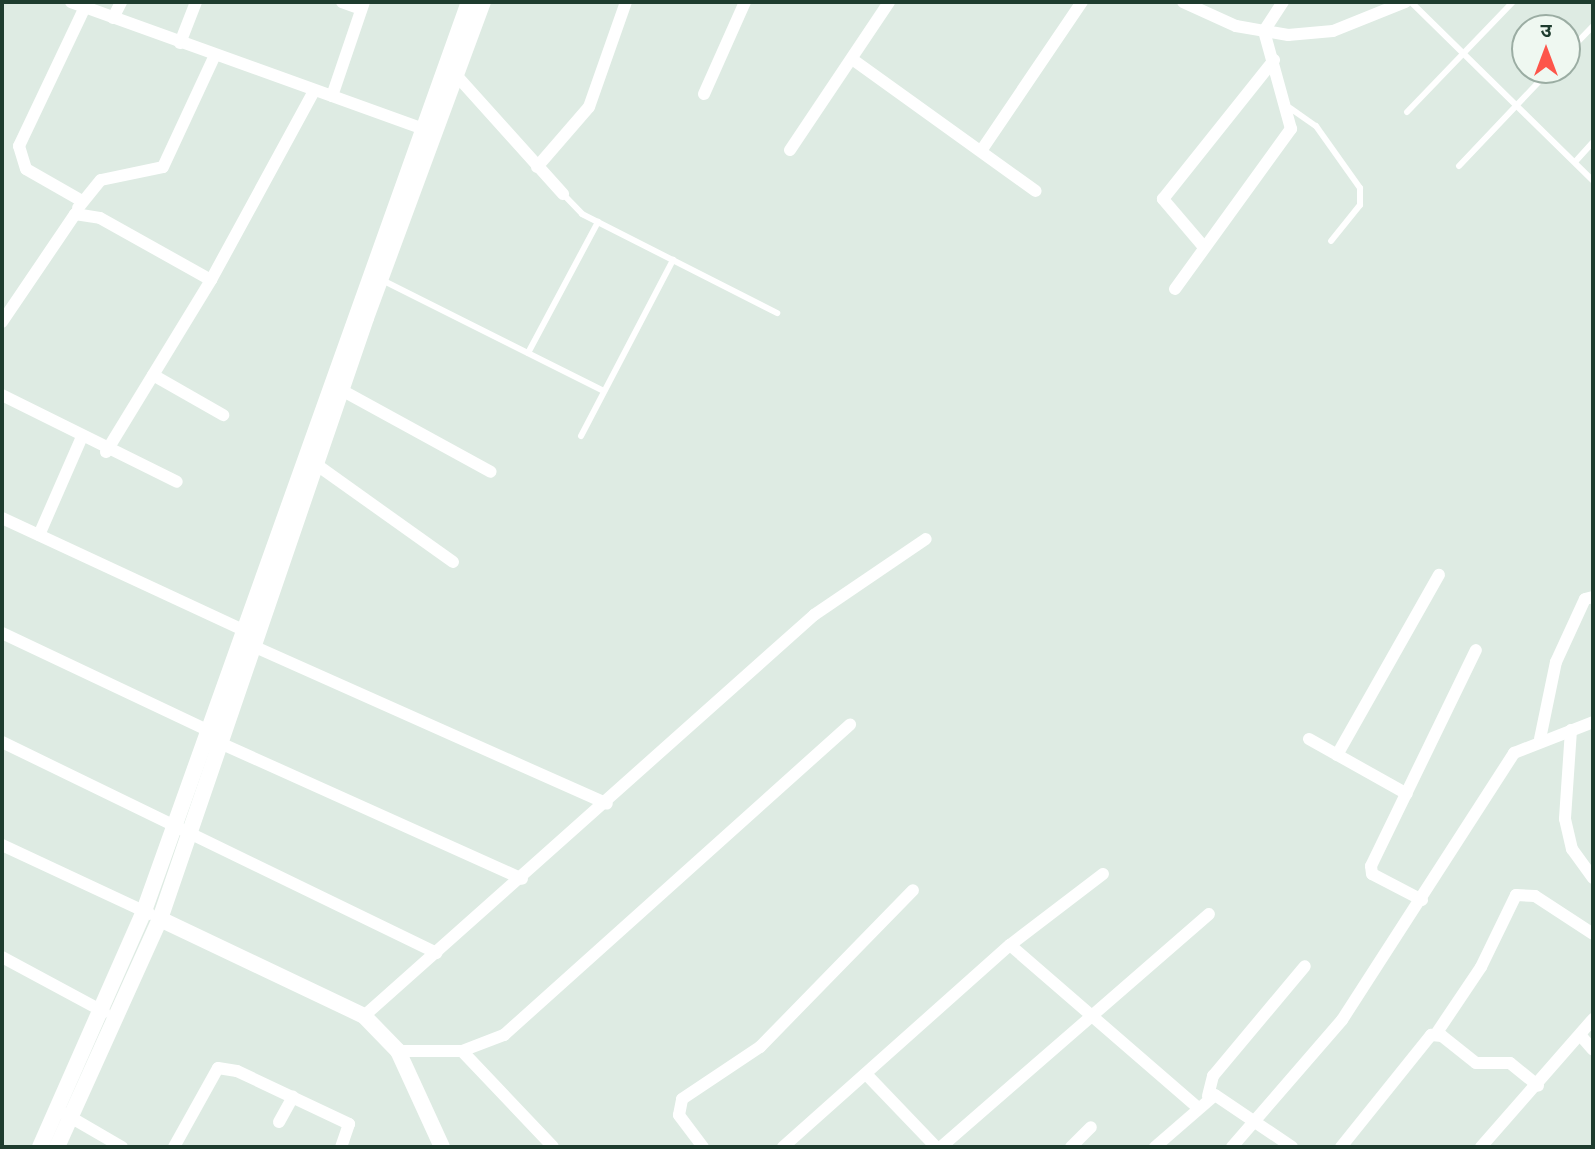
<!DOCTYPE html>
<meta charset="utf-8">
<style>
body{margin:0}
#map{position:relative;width:1595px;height:1149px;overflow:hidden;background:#deebe3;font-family:"Golos Text","Noto Sans Devanagari",sans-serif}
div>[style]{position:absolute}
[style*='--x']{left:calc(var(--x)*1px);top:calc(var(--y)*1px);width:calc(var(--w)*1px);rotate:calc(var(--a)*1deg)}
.service>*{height:6px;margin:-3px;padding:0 3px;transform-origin:3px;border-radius:3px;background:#fff}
.minor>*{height:12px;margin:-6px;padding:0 6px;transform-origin:6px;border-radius:6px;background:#fff}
.tertiary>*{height:16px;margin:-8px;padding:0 8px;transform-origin:8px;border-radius:8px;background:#fff}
span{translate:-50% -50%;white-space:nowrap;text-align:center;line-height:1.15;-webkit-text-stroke:7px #eff8f1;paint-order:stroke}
.frame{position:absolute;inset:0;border:4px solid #1e3c2e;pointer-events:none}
.north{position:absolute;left:1511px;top:14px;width:70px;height:70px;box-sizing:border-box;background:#eff8f1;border:2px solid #9bada3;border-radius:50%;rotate:0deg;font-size:19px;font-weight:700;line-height:28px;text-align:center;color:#1e3c2e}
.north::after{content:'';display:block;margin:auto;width:24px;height:32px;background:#fd554a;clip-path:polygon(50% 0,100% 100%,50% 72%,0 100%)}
</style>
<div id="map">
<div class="service">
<i style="--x:1411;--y:2;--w:255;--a:44.5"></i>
<i style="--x:1567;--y:53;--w:37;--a:-46"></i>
<i style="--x:1290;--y:108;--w:32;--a:35"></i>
<i style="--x:1316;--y:126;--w:76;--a:54.6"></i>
<i style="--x:1360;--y:188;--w:17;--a:90"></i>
<i style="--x:1360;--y:205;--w:46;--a:128.9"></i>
<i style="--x:1407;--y:112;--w:153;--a:-46.1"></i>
<i style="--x:1575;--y:162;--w:27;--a:-48"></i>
<i style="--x:1459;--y:166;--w:132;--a:-46.5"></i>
<i style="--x:563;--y:194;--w:28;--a:46"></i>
<i style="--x:582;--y:214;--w:219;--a:26.9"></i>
<i style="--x:382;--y:280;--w:248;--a:26.6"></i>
<i style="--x:528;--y:353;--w:149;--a:-61.9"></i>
<i style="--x:581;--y:436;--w:199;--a:-62.4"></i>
</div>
<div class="minor">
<i style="--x:71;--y:2;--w:381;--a:19.8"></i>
<i style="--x:342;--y:2;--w:20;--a:20"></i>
<i style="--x:1183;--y:2;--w:58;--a:24.4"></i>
<i style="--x:1236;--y:26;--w:53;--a:9.8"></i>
<i style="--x:1288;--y:35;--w:45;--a:-5.1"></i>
<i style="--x:1333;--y:31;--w:78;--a:-21.9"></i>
<i style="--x:113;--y:18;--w:18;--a:-63"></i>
<i style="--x:180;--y:43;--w:44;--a:-68.7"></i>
<i style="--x:852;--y:59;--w:226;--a:35.7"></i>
<i style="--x:456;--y:75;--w:160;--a:48"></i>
<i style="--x:704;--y:94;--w:101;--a:-66"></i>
<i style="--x:332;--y:96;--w:99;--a:-71.2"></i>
<i style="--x:790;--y:150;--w:178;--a:-56.2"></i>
<i style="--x:981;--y:151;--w:180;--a:-55.9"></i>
<i style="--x:537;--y:167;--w:79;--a:-49.1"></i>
<i style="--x:589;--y:107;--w:111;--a:-70.6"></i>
<i style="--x:82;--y:201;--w:64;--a:-150.3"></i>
<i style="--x:26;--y:169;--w:24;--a:-107"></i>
<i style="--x:19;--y:146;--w:154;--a:-64.6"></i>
<i style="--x:78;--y:208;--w:36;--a:-51"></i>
<i style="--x:101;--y:180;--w:63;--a:-11.8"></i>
<i style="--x:163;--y:167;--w:123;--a:-65.1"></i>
<i style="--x:1203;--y:246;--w:62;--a:-130.4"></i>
<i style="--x:1163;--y:199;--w:178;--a:-51.4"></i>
<i style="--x:1175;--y:289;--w:198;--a:-54.1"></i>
<i style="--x:1291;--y:129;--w:102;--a:-105.4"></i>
<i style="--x:1264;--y:31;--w:35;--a:-57"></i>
<i style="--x:2;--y:322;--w:130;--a:-55.9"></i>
<i style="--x:75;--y:214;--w:25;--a:9"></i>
<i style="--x:100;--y:218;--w:127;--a:29.2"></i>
<i style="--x:153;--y:375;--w:81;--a:29.7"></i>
<i style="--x:345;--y:392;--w:166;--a:28.7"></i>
<i style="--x:2;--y:395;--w:195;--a:26.4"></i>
<i style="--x:106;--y:452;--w:202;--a:-58.6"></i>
<i style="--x:211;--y:280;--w:215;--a:-61.4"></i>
<i style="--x:317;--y:465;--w:167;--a:35.5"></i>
<i style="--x:2;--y:518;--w:268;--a:24.9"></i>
<i style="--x:245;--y:631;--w:19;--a:58"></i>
<i style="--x:255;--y:647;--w:385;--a:24"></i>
<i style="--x:39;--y:535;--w:105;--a:-66.4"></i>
<i style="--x:2;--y:633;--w:229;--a:25.3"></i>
<i style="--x:1571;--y:730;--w:89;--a:93.9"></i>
<i style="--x:1565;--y:819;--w:31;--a:77"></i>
<i style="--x:1572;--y:849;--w:36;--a:54"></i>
<i style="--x:1309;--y:739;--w:112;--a:29.3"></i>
<i style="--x:1540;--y:739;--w:79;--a:-78.3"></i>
<i style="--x:1556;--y:662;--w:69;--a:-65.3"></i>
<i style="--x:1585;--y:599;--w:8;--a:-14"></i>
<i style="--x:2;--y:742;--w:483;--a:25.9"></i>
<i style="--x:220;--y:743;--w:331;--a:24.2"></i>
<i style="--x:1337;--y:755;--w:207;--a:-60.5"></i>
<i style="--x:2;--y:845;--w:163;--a:25"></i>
<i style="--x:1422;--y:900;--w:56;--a:-152.5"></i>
<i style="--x:1372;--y:874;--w:8;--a:-97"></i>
<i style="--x:1371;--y:866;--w:240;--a:-64.1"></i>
<i style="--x:1010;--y:945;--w:117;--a:-37.4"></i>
<i style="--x:2;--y:957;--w:116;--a:28.3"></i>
<i style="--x:364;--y:1016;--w:603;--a:-41.7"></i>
<i style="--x:814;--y:615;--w:135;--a:-34.2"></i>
<i style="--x:1436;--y:1034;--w:81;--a:-56.1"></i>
<i style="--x:1481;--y:967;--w:80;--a:-64.1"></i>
<i style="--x:1516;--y:895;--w:19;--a:3"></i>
<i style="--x:1535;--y:896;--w:69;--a:33.2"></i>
<i style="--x:1581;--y:1036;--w:18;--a:49"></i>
<i style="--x:398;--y:1051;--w:64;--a:0"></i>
<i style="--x:462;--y:1051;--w:45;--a:-20.9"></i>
<i style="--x:504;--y:1035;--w:465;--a:-41.9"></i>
<i style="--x:462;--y:1051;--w:132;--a:46.5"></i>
<i style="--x:866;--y:1074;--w:101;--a:46.2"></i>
<i style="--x:1208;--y:1096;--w:21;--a:-76"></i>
<i style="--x:1213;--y:1076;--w:143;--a:-50.1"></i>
<i style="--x:65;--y:1114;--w:66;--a:30.1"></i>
<i style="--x:279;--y:1122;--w:29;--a:-61"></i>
<i style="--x:174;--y:1147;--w:90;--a:-60.9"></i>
<i style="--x:218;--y:1068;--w:19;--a:9"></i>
<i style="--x:237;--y:1071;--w:124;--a:25.3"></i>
<i style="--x:349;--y:1124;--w:24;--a:109"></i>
<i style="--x:703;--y:1147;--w:40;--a:-127"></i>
<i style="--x:679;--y:1115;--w:16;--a:-79"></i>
<i style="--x:682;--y:1099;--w:94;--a:-33.7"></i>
<i style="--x:760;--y:1047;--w:219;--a:-45.7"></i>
<i style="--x:783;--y:1147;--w:304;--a:-41.7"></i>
<i style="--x:1010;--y:945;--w:246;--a:40.9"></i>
<i style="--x:941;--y:1147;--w:355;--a:-41"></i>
<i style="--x:1071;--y:1147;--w:28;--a:-45"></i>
<i style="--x:1155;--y:1147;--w:79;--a:-40.9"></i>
<i style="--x:1215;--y:1095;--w:93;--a:34"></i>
<i style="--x:1232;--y:1147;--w:168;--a:-49.1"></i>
<i style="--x:1342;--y:1020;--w:318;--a:-57.2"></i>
<i style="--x:1514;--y:753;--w:85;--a:-21.4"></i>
<i style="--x:1341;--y:1147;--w:144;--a:-51.2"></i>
<i style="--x:1431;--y:1035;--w:11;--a:5"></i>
<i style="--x:1442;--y:1036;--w:43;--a:38.5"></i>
<i style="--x:1476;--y:1063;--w:34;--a:0"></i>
<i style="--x:1510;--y:1063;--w:36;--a:39"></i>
<i style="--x:1481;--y:1147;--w:170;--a:-48.8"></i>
</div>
<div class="tertiary">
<i style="--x:160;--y:919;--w:226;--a:25.4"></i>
<i style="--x:364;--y:1016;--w:49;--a:45.8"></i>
<i style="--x:398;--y:1051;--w:106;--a:65.4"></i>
<i style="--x:40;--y:1147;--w:258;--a:-66.2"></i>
<i style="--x:144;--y:911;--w:965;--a:-70.33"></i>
<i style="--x:57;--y:1147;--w:250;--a:-65.7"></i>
<i style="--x:160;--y:919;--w:635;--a:-71.08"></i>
<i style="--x:366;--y:318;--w:337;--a:-69.7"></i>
</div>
<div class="frame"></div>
<div class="north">उ</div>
</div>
